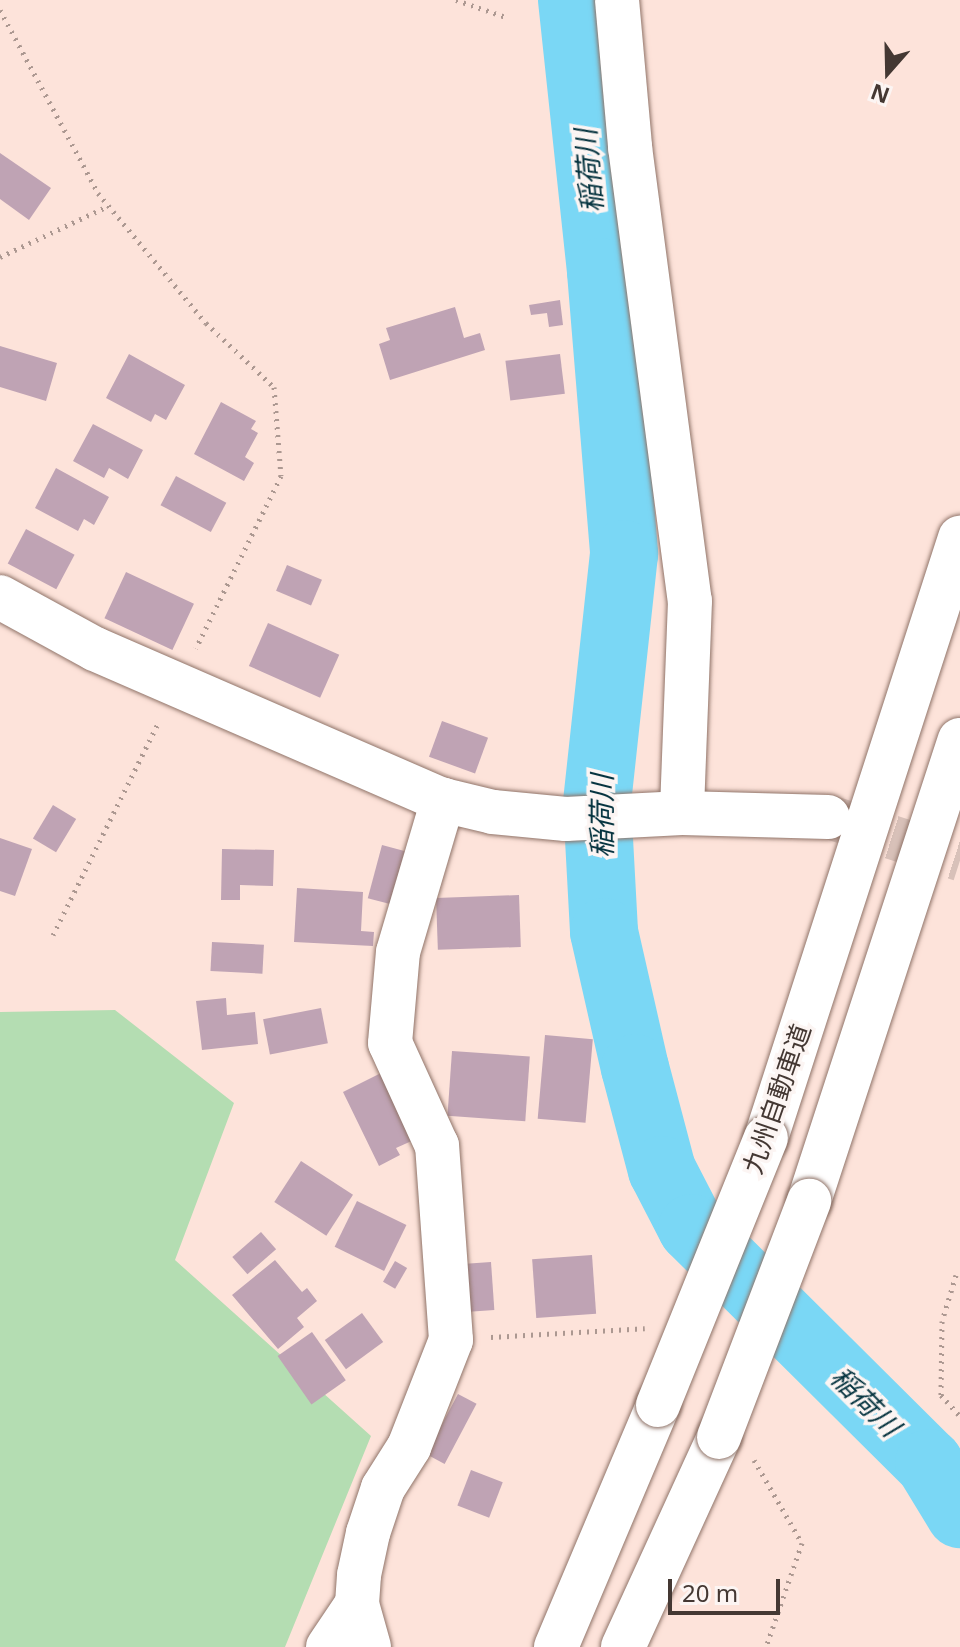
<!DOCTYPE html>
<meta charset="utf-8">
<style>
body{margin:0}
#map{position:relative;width:960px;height:1647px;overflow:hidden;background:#fde3da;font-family:"Noto Sans","Noto Sans JP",sans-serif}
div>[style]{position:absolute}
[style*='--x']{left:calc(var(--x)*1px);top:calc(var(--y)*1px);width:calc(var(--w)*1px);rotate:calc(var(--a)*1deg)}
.green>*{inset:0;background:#b4ddb2}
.river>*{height:68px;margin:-34px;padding:0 34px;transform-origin:34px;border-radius:34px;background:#7ad7f5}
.building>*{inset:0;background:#bfa3b4;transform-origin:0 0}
.minor-tunnel>*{height:44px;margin-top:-22px;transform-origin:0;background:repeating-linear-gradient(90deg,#d8c1b9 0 44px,transparent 0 66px)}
.path>*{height:5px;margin-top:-2.5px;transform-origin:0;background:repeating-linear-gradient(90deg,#ac9891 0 2px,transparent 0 8px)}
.roads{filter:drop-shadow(0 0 2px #907469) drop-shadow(0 0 2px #907469)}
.minor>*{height:44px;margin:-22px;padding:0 22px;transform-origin:22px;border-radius:22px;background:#fff}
.highway>*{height:44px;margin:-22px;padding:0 22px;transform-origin:22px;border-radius:22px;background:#fff}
.bridges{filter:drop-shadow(0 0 2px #907469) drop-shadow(0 0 2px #907469)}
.highway-bridge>*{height:44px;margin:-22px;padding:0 22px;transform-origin:22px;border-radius:22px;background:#fff}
span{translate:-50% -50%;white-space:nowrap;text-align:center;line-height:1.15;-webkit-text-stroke:7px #fcf5f3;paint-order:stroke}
.street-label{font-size:26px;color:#443833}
.water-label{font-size:28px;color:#05333f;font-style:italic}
.north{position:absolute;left:848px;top:32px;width:80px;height:80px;-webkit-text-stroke:6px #fcf5f3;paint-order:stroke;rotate:200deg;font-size:22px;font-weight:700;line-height:32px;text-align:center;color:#443833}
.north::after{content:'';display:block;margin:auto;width:28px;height:36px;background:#443833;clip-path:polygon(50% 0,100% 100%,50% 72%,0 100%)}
.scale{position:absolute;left:668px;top:1579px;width:112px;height:36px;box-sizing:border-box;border:4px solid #443833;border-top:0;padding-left:10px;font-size:24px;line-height:28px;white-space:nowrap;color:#443833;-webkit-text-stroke:6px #fcf5f3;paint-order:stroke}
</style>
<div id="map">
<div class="green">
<i style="clip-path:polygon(115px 1010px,234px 1103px,175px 1260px,371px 1436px,285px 1647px,0 1647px,0 1012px)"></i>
</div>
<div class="river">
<i style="--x:572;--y:0;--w:274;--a:83.9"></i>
<i style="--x:601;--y:272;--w:283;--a:85.3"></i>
<i style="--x:624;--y:554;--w:249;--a:96.2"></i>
<i style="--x:597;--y:802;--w:130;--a:86.9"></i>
<i style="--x:604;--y:932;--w:139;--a:77.2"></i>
<i style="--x:635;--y:1068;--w:106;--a:75.2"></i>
<i style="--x:662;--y:1170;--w:65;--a:62.7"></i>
<i style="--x:692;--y:1228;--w:334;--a:44.8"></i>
<i style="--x:929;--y:1463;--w:60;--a:58.7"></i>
</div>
<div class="building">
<i style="clip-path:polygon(0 153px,51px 188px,29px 220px,0 199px)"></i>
<i style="clip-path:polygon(560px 300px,563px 325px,549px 327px,547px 313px,531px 315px,529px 305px)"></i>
<i style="clip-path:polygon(455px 307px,464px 338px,480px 333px,485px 350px,390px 380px,379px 344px,390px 340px,386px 328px)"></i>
<i style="clip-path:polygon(0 346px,57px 363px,46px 401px,0 387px)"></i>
<i style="clip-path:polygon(129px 354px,185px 385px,166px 420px,155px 414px,151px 422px,106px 398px)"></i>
<i style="left:560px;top:354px;width:40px;height:55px;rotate:83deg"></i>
<i style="clip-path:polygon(221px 402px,256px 421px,251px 429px,258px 433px,245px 457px,254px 463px,244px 481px,194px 454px)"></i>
<i style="clip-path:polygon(93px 424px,143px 450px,128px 479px,109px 468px,104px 478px,73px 461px)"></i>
<i style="clip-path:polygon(56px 468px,109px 497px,94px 525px,84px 519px,78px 531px,35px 508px)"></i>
<i style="left:176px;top:476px;width:57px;height:33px;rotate:28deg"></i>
<i style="left:26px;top:529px;width:55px;height:39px;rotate:28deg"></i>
<i style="left:287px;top:565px;width:38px;height:28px;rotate:23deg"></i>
<i style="left:126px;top:572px;width:75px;height:51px;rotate:25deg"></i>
<i style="left:268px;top:623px;width:78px;height:47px;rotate:24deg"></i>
<i style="left:442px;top:721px;width:49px;height:38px;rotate:20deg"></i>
<i style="left:53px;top:805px;width:27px;height:39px;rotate:31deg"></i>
<i style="clip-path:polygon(0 838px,32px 849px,15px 896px,0 891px)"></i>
<i style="left:382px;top:845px;width:28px;height:55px;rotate:15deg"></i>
<i style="clip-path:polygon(222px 849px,274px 850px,273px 886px,240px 885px,240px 900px,221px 900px)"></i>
<i style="clip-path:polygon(297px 888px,363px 892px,361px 931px,374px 932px,373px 946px,294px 942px)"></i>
<i style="left:519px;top:895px;width:52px;height:83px;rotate:88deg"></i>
<i style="left:212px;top:942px;width:52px;height:29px;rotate:3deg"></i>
<i style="clip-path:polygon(226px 998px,227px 1015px,255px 1012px,258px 1044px,202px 1050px,196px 1001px)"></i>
<i style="left:321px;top:1008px;width:36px;height:59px;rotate:79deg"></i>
<i style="left:545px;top:1035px;width:48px;height:84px;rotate:5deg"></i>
<i style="left:452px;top:1051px;width:78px;height:65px;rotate:4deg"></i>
<i style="clip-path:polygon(383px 1072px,416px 1139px,396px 1148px,400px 1155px,379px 1166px,343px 1092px)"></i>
<i style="left:301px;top:1161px;width:62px;height:49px;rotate:33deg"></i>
<i style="left:357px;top:1201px;width:55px;height:51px;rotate:26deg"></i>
<i style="left:261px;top:1232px;width:23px;height:38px;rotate:49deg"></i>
<i style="left:592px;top:1255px;width:59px;height:60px;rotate:86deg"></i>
<i style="clip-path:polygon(275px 1260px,302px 1292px,307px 1288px,317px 1301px,297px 1318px,304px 1327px,278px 1349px,232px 1295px)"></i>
<i style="left:395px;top:1261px;width:14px;height:24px;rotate:30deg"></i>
<i style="left:491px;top:1262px;width:48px;height:25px;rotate:86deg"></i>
<i style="left:362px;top:1313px;width:36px;height:46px;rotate:54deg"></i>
<i style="left:312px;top:1332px;width:59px;height:42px;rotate:55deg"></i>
<i style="left:458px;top:1394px;width:21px;height:68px;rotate:28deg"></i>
<i style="left:471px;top:1470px;width:34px;height:38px;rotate:21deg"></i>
</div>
<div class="minor-tunnel">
<i style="--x:829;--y:817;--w:138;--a:17.8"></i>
</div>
<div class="path">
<i style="--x:456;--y:0;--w:53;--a:18.8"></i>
<i style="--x:0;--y:10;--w:208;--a:61.8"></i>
<i style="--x:98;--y:193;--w:169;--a:50.3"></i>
<i style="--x:206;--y:323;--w:93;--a:43.3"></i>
<i style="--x:274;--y:387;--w:89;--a:85.5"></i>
<i style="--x:281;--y:476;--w:192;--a:116.3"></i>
<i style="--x:0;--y:257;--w:119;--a:-25.3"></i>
<i style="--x:53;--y:935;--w:239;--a:-63.6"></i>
<i style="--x:956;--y:1275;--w:48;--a:106.9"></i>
<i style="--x:942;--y:1321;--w:74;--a:90.8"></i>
<i style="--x:941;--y:1395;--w:28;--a:48"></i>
<i style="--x:491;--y:1337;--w:154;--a:-3.3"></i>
<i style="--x:754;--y:1460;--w:96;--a:60"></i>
<i style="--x:802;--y:1543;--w:110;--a:109.1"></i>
</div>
<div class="roads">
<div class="minor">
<i style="--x:617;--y:0;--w:148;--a:84.9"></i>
<i style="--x:630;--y:147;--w:458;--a:82.5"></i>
<i style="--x:690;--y:601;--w:212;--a:92.2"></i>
<i style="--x:0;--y:597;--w:108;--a:28.7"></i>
<i style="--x:95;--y:649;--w:379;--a:23.5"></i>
<i style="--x:443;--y:800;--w:51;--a:13.5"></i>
<i style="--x:493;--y:812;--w:73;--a:5.5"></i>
<i style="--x:566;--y:819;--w:116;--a:-3"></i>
<i style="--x:682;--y:813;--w:146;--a:1.6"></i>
<i style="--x:328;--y:1647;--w:52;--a:-56"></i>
<i style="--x:369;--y:1647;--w:45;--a:-105.6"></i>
<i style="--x:357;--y:1604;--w:29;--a:-86"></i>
<i style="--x:359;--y:1575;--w:43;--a:-77.9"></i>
<i style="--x:368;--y:1533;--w:47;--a:-71.6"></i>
<i style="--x:383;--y:1488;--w:49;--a:-57.6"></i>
<i style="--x:409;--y:1447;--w:115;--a:-68.6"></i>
<i style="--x:451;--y:1340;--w:195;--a:-94.1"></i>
<i style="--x:437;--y:1146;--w:113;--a:-114.5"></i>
<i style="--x:390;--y:1043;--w:91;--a:-85"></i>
<i style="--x:398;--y:952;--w:159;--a:-73.5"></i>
</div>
<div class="highway">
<i style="--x:766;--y:1138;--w:631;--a:-72.08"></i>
<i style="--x:809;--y:1201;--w:485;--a:-71.9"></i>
<i style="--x:556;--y:1647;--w:263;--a:-67.1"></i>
<i style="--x:623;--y:1647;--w:231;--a:-65.4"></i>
</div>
</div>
<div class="bridges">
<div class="highway-bridge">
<i style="--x:658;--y:1405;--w:288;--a:-68"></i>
<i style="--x:719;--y:1437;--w:253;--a:-69.1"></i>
</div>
</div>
<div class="street-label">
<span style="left:777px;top:1099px;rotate:-71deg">九州自動車道</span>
</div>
<div class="water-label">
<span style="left:588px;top:171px;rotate:-95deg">稲荷川</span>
<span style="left:601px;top:816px;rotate:-90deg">稲荷川</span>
<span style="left:866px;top:1401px;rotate:45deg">稲荷川</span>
</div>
<div class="north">N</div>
<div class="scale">20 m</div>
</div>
